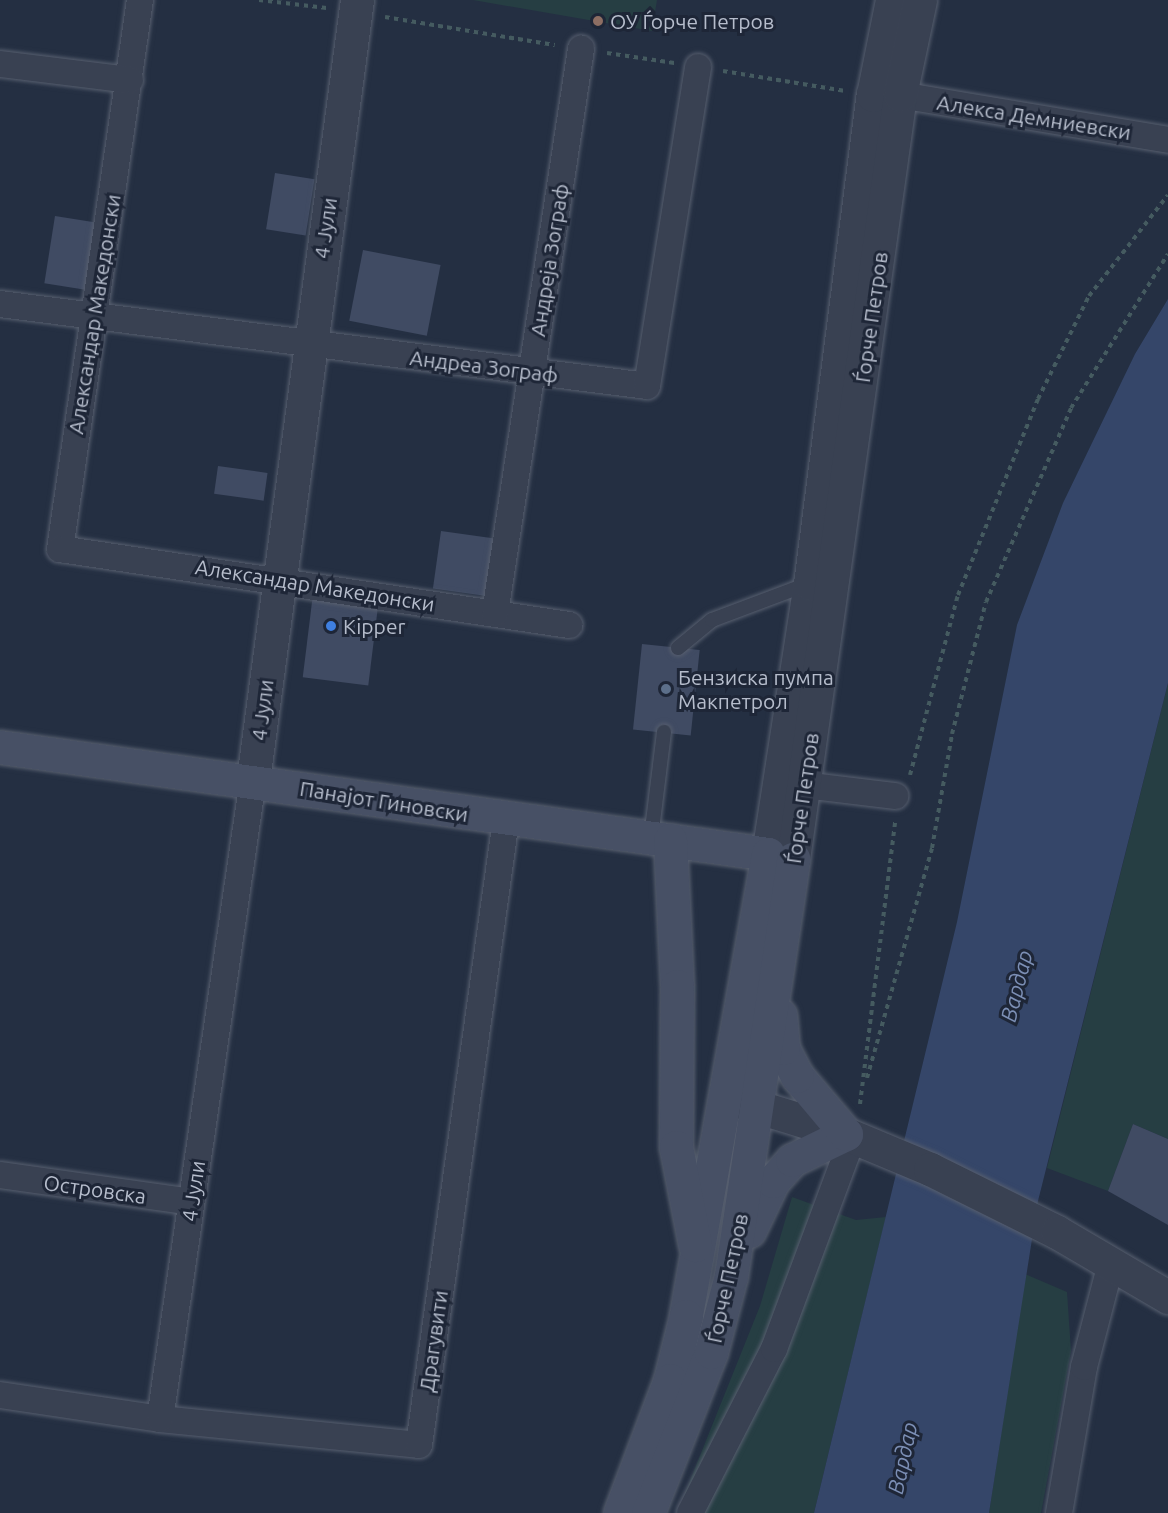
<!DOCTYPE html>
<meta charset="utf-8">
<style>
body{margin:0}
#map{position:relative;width:1168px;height:1513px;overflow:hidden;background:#242f42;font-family:Ubuntu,sans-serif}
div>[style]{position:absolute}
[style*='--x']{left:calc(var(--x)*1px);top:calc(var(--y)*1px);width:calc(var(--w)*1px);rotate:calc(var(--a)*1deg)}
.green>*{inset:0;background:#263e43}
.water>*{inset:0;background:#354669}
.building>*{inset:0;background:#404b63;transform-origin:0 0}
.path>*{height:4px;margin-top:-2px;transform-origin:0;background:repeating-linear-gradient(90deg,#455b60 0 4.5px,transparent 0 9px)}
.roads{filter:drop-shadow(0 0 2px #575f6f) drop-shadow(0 0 2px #575f6f)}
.service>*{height:14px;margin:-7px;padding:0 7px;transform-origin:7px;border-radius:7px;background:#394152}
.minor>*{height:26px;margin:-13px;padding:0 13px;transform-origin:13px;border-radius:13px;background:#394152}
.tertiary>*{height:33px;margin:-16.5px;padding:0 16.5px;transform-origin:16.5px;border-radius:16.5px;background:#394152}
.secondary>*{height:33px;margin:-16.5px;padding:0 16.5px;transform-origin:16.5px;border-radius:16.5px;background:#475065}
.dots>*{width:16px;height:16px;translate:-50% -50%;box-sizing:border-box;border:3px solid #1e2637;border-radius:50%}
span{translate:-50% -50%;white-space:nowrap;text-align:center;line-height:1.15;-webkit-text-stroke:6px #1e2637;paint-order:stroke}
.poi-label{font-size:21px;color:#b6bdcc}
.left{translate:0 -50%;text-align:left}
.street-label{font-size:21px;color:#b6bdcc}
.water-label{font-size:22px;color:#7c8fb5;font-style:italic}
</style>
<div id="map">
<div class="green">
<i style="clip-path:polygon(473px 0,657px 0,652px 31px)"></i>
<i style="clip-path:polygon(1168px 683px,1168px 1139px,1133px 1124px,1108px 1191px,1047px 1168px)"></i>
<i style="clip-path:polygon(792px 1197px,856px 1220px,886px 1217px,814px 1513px,677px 1513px,760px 1306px)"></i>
<i style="clip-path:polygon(1025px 1274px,1067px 1292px,1071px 1351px,1041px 1513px,989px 1513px)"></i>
</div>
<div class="water">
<i style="clip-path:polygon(1168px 299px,1168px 683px,1038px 1201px,989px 1513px,814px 1513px,957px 922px,1017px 625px,1063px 503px,1135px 354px)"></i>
</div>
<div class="building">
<i style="left:275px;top:173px;width:40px;height:57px;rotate:9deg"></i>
<i style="left:55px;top:216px;width:43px;height:68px;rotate:9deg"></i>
<i style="left:363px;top:250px;width:79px;height:72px;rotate:11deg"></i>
<i style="left:218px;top:466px;width:50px;height:28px;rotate:8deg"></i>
<i style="left:441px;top:531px;width:56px;height:58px;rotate:8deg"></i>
<i style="left:313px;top:594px;width:66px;height:84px;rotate:7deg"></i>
<i style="left:642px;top:644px;width:58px;height:86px;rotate:6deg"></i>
<i style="clip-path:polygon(1133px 1124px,1168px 1139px,1168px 1225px,1108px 1191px)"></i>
</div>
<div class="path">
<i style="--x:259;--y:0;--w:68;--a:6.7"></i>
<i style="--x:385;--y:17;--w:172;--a:9.4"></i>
<i style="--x:607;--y:53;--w:68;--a:8.5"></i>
<i style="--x:723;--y:71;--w:124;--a:9.3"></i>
<i style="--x:910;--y:775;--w:186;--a:-75.1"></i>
<i style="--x:958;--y:595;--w:212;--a:-67.8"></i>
<i style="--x:1038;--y:399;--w:115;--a:-63.7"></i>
<i style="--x:1089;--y:296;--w:128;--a:-52"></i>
<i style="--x:867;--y:1078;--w:239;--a:-74.2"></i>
<i style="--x:932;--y:848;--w:116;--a:-80"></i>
<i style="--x:952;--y:734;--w:136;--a:-75.6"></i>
<i style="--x:986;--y:602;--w:212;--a:-66.3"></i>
<i style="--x:1071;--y:408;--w:182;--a:-57.8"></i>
<i style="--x:860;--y:1104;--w:284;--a:-82.9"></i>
</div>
<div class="roads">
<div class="service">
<i style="--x:678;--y:648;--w:44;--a:-39.5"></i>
<i style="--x:712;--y:620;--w:103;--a:-20.6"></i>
<i style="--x:651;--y:838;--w:107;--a:-83"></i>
</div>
<div class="minor">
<i style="--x:140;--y:0;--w:555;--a:98.29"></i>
<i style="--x:60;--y:549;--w:515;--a:8.49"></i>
<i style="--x:0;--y:64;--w:131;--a:7"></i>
<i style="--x:900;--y:95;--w:272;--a:9.5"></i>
<i style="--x:0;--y:304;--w:652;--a:7.22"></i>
<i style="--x:647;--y:386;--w:323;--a:-80.9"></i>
<i style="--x:495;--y:613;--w:571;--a:-81.33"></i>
<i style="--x:803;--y:785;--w:93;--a:6.8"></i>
<i style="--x:0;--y:1175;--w:193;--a:8"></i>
<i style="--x:0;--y:1395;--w:162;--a:8.5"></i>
<i style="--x:160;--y:1419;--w:260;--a:5.7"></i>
<i style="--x:419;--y:1445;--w:631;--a:-82.08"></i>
<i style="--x:160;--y:1419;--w:646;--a:-81.72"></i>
<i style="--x:690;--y:1513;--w:184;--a:-62.9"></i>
<i style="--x:774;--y:1349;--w:226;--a:-69.6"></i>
<i style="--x:1059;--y:1513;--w:148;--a:-80.3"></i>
<i style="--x:1084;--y:1367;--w:107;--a:-75.4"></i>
</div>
<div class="tertiary">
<i style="--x:253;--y:780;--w:787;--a:-82.41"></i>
<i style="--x:768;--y:854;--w:273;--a:-81.2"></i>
<i style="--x:810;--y:584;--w:493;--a:-82.7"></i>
<i style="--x:873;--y:95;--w:97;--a:-78.7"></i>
<i style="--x:793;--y:859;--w:771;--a:-82.03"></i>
<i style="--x:900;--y:95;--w:97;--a:-78.1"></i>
<i style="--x:729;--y:1098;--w:122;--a:17.1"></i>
<i style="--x:846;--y:1134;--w:91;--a:22.6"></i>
<i style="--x:930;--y:1169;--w:142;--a:26.4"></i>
<i style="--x:1057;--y:1232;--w:129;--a:30.4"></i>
</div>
<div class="secondary">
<i style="--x:0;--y:747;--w:775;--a:7.93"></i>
<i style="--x:768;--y:854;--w:469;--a:100.1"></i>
<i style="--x:686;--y:1316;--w:66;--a:104"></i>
<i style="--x:670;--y:1380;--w:142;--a:110.6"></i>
<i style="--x:670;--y:840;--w:146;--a:87.3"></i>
<i style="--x:677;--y:986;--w:161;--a:90.4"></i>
<i style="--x:676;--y:1147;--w:100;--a:79"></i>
<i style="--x:749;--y:1231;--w:55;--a:-64.4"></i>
<i style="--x:773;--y:1181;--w:28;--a:-48"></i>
<i style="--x:792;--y:1160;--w:60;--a:-25.7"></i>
<i style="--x:846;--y:1134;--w:76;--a:-130.2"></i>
<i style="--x:797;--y:1076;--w:31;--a:-117"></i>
<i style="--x:783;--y:1048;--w:33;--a:-95"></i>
<i style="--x:648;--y:1513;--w:173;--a:-68.6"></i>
<i style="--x:711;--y:1352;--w:79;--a:-75.3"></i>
<i style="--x:731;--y:1276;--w:422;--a:-81.5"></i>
</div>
</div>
<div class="dots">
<i style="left:598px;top:21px;background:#8d6e63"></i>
<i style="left:331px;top:626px;background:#3f7fe0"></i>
<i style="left:666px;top:689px;background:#5c6f8a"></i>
</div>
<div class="poi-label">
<span class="left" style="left:610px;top:21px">ОУ Ѓорче Петров</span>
<span class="left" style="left:343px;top:626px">Kipper</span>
<span class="left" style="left:678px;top:689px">Бензиска пумпа<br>Макпетрол</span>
</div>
<div class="street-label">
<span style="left:1034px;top:117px;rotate:9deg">Алекса Демниевски</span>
<span style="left:325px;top:228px;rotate:-82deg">4 Јули</span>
<span style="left:549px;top:260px;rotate:-81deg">Андреја Зограф</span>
<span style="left:94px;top:314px;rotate:-81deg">Александар Македонски</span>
<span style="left:871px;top:317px;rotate:-82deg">Ѓорче Петров</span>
<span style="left:484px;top:366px;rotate:7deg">Андреа Зограф</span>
<span style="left:315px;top:585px;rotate:9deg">Αлександар Македонски</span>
<span style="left:262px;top:710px;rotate:-83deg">4 Јули</span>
<span style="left:802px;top:798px;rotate:-82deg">Ѓорче Петров</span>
<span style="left:384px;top:801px;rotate:9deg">Панајот Гиновски</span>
<span style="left:95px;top:1189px;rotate:8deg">Островска</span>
<span style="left:193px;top:1191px;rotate:-82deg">4 Јули</span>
<span style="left:727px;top:1278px;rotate:-78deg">Ѓорче Петров</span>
<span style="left:433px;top:1341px;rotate:-82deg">Драгувити</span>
</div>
<div class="water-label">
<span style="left:1016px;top:986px;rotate:-76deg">Вардар</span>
<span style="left:902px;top:1458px;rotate:-78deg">Вардар</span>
</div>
</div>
